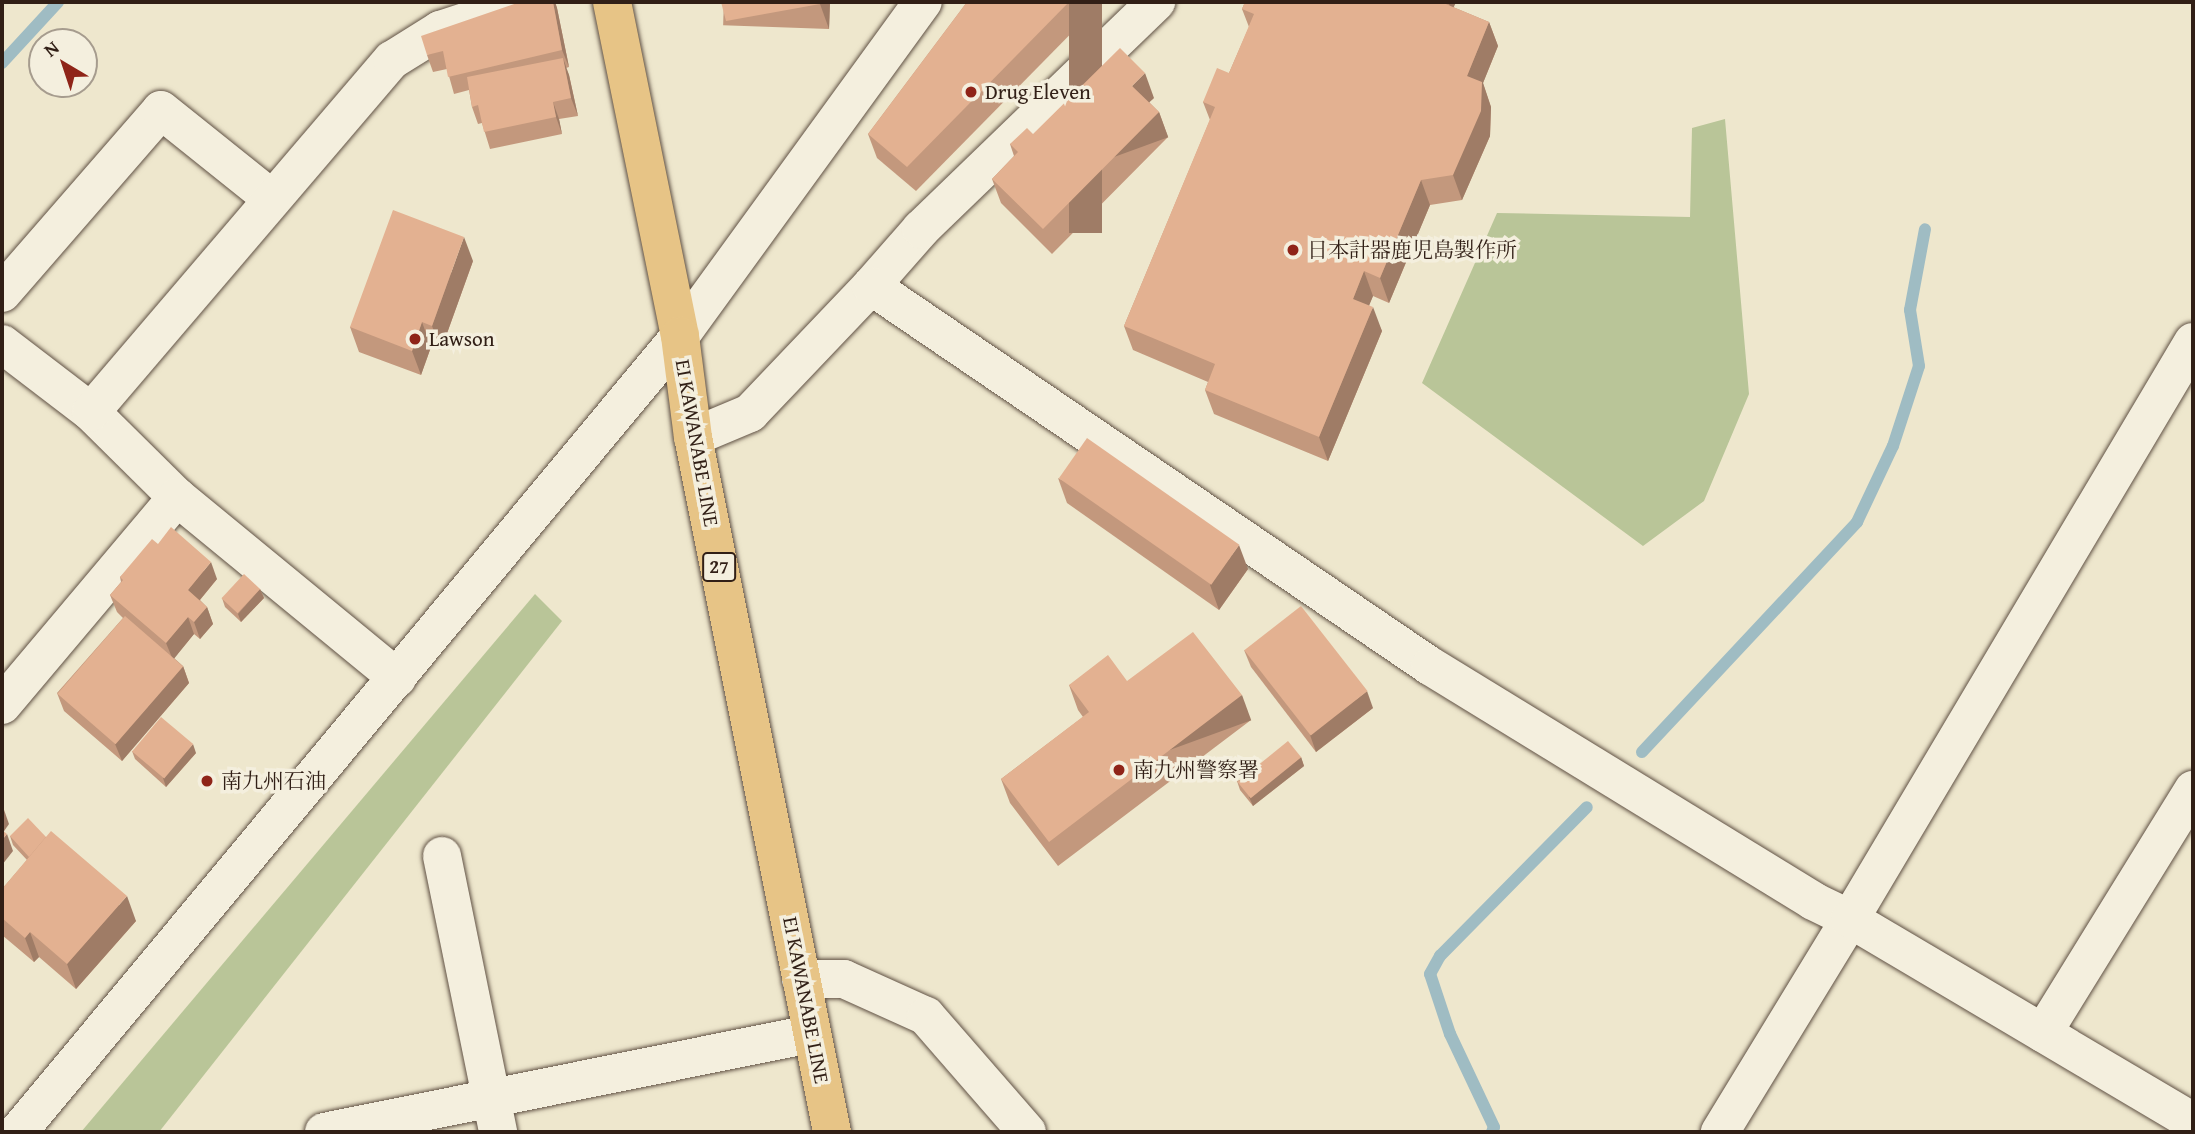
<!DOCTYPE html>
<meta charset="utf-8">
<style>
body{margin:0}
#map{position:relative;width:2195px;height:1134px;overflow:hidden;background:#eee7cd;font-family:"Gentium Book Plus","Noto Serif JP",serif}
div>[style]{position:absolute}
[style*='--x']{left:calc(var(--x)*1px);top:calc(var(--y)*1px);width:calc(var(--w)*1px);rotate:calc(var(--a)*1deg)}
.green>*{inset:0;background:#b9c598}
.stream>*{height:12px;margin:-6px;padding:0 6px;transform-origin:6px;border-radius:6px;background:#9fbcc3}
.roads{filter:drop-shadow(0 0 2px #605144) drop-shadow(0 0 2px #605144)}
.minor>*{height:38px;margin:-19px;padding:0 19px;transform-origin:19px;border-radius:19px;background:#f4efde}
.tertiary>*{height:38px;margin:-19px;padding:0 19px;transform-origin:19px;border-radius:19px;background:#f4efde}
.primary>*{height:38px;margin:-19px;padding:0 19px;transform-origin:19px;border-radius:19px;background:#e7c486}
.wall>*{inset:0;background:#c3987d;transform-origin:0 0}
.shaded-wall>*{inset:0;background:#9f7c66;transform-origin:0 0}
.building>*{inset:0;background:#e3b191;transform-origin:0 0}
.dots>*{width:19px;height:19px;translate:-50% -50%;box-sizing:border-box;border:4px solid #f4efde;border-radius:50%}
span{translate:-50% -50%;white-space:nowrap;text-align:center;line-height:1.15;-webkit-text-stroke:7px #f4efde;paint-order:stroke}
.shield-label span{padding:2px 5px;background:#f4efde;border:2px solid;border-radius:5px;-webkit-text-stroke-width:0}
.shield-label{font-size:19px;color:#311f16;font-weight:700}
.poi-label{font-size:21px;color:#311f16}
.left{translate:0 -50%;text-align:left}
.street-label{font-size:21px;color:#311f16}
.frame{position:absolute;inset:0;border:4px solid #311f16;pointer-events:none}
.north{position:absolute;left:28px;top:28px;width:70px;height:70px;box-sizing:border-box;background:#f4efde;border:2px solid #a69c8e;border-radius:50%;rotate:321deg;font-size:19px;font-weight:700;line-height:28px;text-align:center;color:#311f16}
.north::after{content:'';display:block;margin:auto;width:24px;height:32px;background:#8f2418;clip-path:polygon(50% 0,100% 100%,50% 72%,0 100%)}
</style>
<div id="map">
<div class="green">
<i style="clip-path:polygon(1725px 119px,1749px 394px,1704px 501px,1643px 546px,1422px 383px,1497px 213px,1690px 217px,1692px 128px)"></i>
<i style="clip-path:polygon(535px 594px,562px 621px,159px 1132px,81px 1132px)"></i>
</div>
<div class="stream">
<i style="--x:2;--y:63;--w:83;--a:-47.4"></i>
<i style="--x:1642;--y:752;--w:315;--a:-46.9"></i>
<i style="--x:1857;--y:522;--w:84;--a:-64.7"></i>
<i style="--x:1893;--y:446;--w:84;--a:-72"></i>
<i style="--x:1919;--y:366;--w:57;--a:-99.1"></i>
<i style="--x:1910;--y:310;--w:82;--a:-79.5"></i>
<i style="--x:1492;--y:1132;--w:5;--a:-68"></i>
<i style="--x:1494;--y:1127;--w:103;--a:-115.3"></i>
<i style="--x:1450;--y:1034;--w:63;--a:-108.4"></i>
<i style="--x:1430;--y:974;--w:21;--a:-61"></i>
<i style="--x:1440;--y:956;--w:209;--a:-45.4"></i>
</div>
<div class="roads">
<div class="minor">
<i style="--x:871;--y:286;--w:76;--a:-48.7"></i>
<i style="--x:921;--y:229;--w:327;--a:-44"></i>
<i style="--x:2;--y:293;--w:242;--a:-49"></i>
<i style="--x:161;--y:110;--w:142;--a:38.7"></i>
<i style="--x:2;--y:344;--w:112;--a:37.4"></i>
<i style="--x:91;--y:412;--w:121;--a:44.7"></i>
<i style="--x:177;--y:497;--w:285;--a:39.4"></i>
<i style="--x:91;--y:412;--w:463;--a:-49.5"></i>
<i style="--x:392;--y:60;--w:57;--a:-32"></i>
<i style="--x:440;--y:30;--w:90;--a:-18"></i>
<i style="--x:693;--y:437;--w:62;--a:-22.8"></i>
<i style="--x:750;--y:413;--w:175;--a:-46.4"></i>
<i style="--x:871;--y:286;--w:676;--a:34.21"></i>
<i style="--x:1430;--y:666;--w:449;--a:31.5"></i>
<i style="--x:1813;--y:901;--w:41;--a:25.9"></i>
<i style="--x:1850;--y:919;--w:250;--a:121.4"></i>
<i style="--x:2;--y:705;--w:272;--a:-49.9"></i>
<i style="--x:442;--y:856;--w:282;--a:78.5"></i>
<i style="--x:801;--y:979;--w:43;--a:0"></i>
<i style="--x:844;--y:979;--w:90;--a:24.3"></i>
<i style="--x:926;--y:1016;--w:154;--a:49"></i>
<i style="--x:2043;--y:1033;--w:286;--a:-58.3"></i>
<i style="--x:324;--y:1132;--w:498;--a:-11.4"></i>
</div>
<div class="tertiary">
<i style="--x:2193;--y:342;--w:671;--a:120.73"></i>
<i style="--x:1850;--y:919;--w:399;--a:30.6"></i>
<i style="--x:18;--y:1132;--w:1035;--a:-50.25"></i>
<i style="--x:680;--y:336;--w:413;--a:-54"></i>
</div>
<div class="primary">
<i style="--x:612;--y:2;--w:341;--a:78.5"></i>
<i style="--x:680;--y:336;--w:102;--a:82.7"></i>
<i style="--x:693;--y:437;--w:709;--a:78.69"></i>
</div>
</div>
<div class="wall">
<i style="clip-path:polygon(520px 2px,555px 2px,557px 8px,569px 67px,566px 68px,569px 75px,578px 116px,559px 119px,562px 134px,490px 149px,482px 123px,478px 124px,472px 107px,469px 90px,454px 94px,447px 69px,433px 72px,427px 55px)"></i>
<i style="left:830px;top:2px;width:27px;height:106px;rotate:92deg"></i>
<i style="clip-path:polygon(967px 2px,1102px 2px,916px 191px,877px 158px,868px 134px)"></i>
<i style="clip-path:polygon(1245px 2px,1456px 2px,1453px 7px,1489px 22px,1498px 46px,1483px 83px,1491px 107px,1490px 136px,1462px 200px,1430px 205px,1389px 303px,1373px 296px,1369px 305px,1382px 331px,1328px 461px,1214px 414px,1205px 390px,1208px 382px,1133px 350px,1124px 326px,1210px 120px,1203px 102px,1229px 73px,1249px 27px,1242px 9px)"></i>
<i style="clip-path:polygon(1154px 98px,1149px 102px,1159px 112px,1168px 137px,1052px 254px,1001px 203px,992px 179px,1014px 156px,1010px 144px)"></i>
<i style="clip-path:polygon(473px 261px,441px 350px,431px 347px,421px 375px,359px 352px,350px 327px)"></i>
<i style="clip-path:polygon(1058px 478px,1248px 569px,1219px 610px,1067px 503px)"></i>
<i style="clip-path:polygon(158px 544px,217px 579px,200px 600px,207px 607px,213px 624px,200px 639px,194px 634px,174px 658px,183px 666px,189px 683px,122px 761px,64px 711px,57px 693px,123px 618px,117px 612px,110px 595px,121px 582px,120px 577px)"></i>
<i style="clip-path:polygon(260px 589px,264px 598px,241px 622px,225px 607px,222px 598px)"></i>
<i style="clip-path:polygon(1244px 650px,1373px 708px,1316px 752px,1251px 667px)"></i>
<i style="clip-path:polygon(1127px 681px,1251px 720px,1058px 866px,1010px 803px,1001px 779px,1083px 717px,1078px 710px,1069px 685px)"></i>
<i style="clip-path:polygon(132px 751px,196px 753px,166px 787px,135px 759px)"></i>
<i style="clip-path:polygon(1301px 757px,1304px 766px,1253px 806px,1240px 790px,1237px 781px)"></i>
<i style="clip-path:polygon(10px 836px,46px 837px,136px 921px,76px 989px,39px 957px,34px 962px,2px 935px,2px 889px,27px 860px,13px 845px)"></i>
</div>
<div class="shaded-wall">
<i style="clip-path:polygon(553px 2px,555px 2px,557px 8px,569px 67px,562px 50px)"></i>
<i style="clip-path:polygon(820px 2px,830px 2px,829px 29px,820px 4px)"></i>
<i style="left:1069px;top:2px;width:33px;height:231px"></i>
<i style="clip-path:polygon(1448px 2px,1456px 2px,1452px 11px)"></i>
<i style="clip-path:polygon(1489px 22px,1498px 46px,1483px 83px,1491px 107px,1490px 136px,1462px 200px,1453px 175px,1467px 76px)"></i>
<i style="clip-path:polygon(563px 58px,569px 75px,578px 116px,571px 98px)"></i>
<i style="clip-path:polygon(1145px 73px,1154px 98px,1141px 110px,1132px 86px)"></i>
<i style="clip-path:polygon(553px 102px,559px 119px,562px 134px,556px 117px)"></i>
<i style="left:1159px;top:112px;width:27px;height:165px;rotate:70deg"></i>
<i style="clip-path:polygon(1421px 180px,1430px 205px,1389px 303px,1380px 278px)"></i>
<i style="clip-path:polygon(464px 237px,473px 261px,441px 350px,432px 326px)"></i>
<i style="clip-path:polygon(1364px 271px,1373px 296px,1362px 323px,1353px 299px)"></i>
<i style="clip-path:polygon(1373px 307px,1382px 331px,1328px 461px,1319px 437px)"></i>
<i style="clip-path:polygon(422px 322px,431px 347px,421px 375px,412px 351px)"></i>
<i style="clip-path:polygon(1239px 545px,1248px 569px,1219px 610px,1210px 585px)"></i>
<i style="clip-path:polygon(211px 562px,217px 579px,194px 607px,188px 590px)"></i>
<i style="clip-path:polygon(260px 589px,264px 598px,241px 622px,238px 614px)"></i>
<i style="clip-path:polygon(207px 607px,213px 624px,200px 639px,194px 622px)"></i>
<i style="clip-path:polygon(188px 617px,194px 634px,173px 660px,166px 643px)"></i>
<i style="clip-path:polygon(183px 666px,189px 683px,122px 761px,115px 744px)"></i>
<i style="clip-path:polygon(1367px 691px,1373px 708px,1316px 752px,1310px 735px)"></i>
<i style="left:1242px;top:695px;width:27px;height:243px;rotate:70deg"></i>
<i style="clip-path:polygon(193px 744px,196px 753px,166px 787px,163px 778px)"></i>
<i style="clip-path:polygon(1301px 757px,1304px 766px,1253px 806px,1249px 797px)"></i>
<i style="clip-path:polygon(3px 807px,9px 824px,2px 834px,2px 808px)"></i>
<i style="clip-path:polygon(7px 834px,13px 851px,2px 865px,2px 840px)"></i>
<i style="clip-path:polygon(127px 896px,136px 921px,76px 989px,67px 964px)"></i>
<i style="clip-path:polygon(30px 932px,39px 957px,34px 962px,25px 938px)"></i>
</div>
<div class="building">
<i style="clip-path:polygon(520px 2px,553px 2px,562px 50px,448px 77px,443px 51px,427px 55px,421px 36px)"></i>
<i style="clip-path:polygon(721px 2px,820px 2px,820px 4px,726px 21px)"></i>
<i style="clip-path:polygon(967px 2px,1069px 2px,907px 167px,868px 134px)"></i>
<i style="clip-path:polygon(1245px 2px,1441px 2px,1489px 22px,1467px 76px,1482px 82px,1481px 111px,1453px 175px,1421px 180px,1380px 278px,1364px 271px,1353px 299px,1373px 307px,1319px 437px,1205px 390px,1215px 364px,1124px 326px,1215px 107px,1203px 102px,1217px 68px,1229px 73px,1254px 14px,1242px 9px)"></i>
<i style="clip-path:polygon(1120px 48px,1145px 73px,1132px 86px,1159px 112px,1043px 229px,992px 179px,1018px 152px,1010px 144px,1027px 128px,1033px 134px)"></i>
<i style="clip-path:polygon(563px 58px,571px 98px,553px 102px,556px 117px,484px 132px,478px 105px,472px 107px,467px 77px)"></i>
<i style="clip-path:polygon(393px 210px,464px 237px,432px 326px,422px 322px,412px 351px,350px 327px)"></i>
<i style="left:1087px;top:438px;width:186px;height:49px;rotate:35deg"></i>
<i style="clip-path:polygon(171px 527px,211px 562px,188px 590px,207px 607px,194px 622px,188px 617px,166px 643px,110px 595px,123px 580px,120px 577px,152px 539px,158px 544px)"></i>
<i style="left:244px;top:574px;width:22px;height:33px;rotate:43deg"></i>
<i style="left:1301px;top:606px;width:108px;height:72px;rotate:52deg"></i>
<i style="left:125px;top:616px;width:77px;height:103px;rotate:41deg"></i>
<i style="clip-path:polygon(1193px 632px,1242px 695px,1049px 842px,1001px 779px,1089px 712px,1069px 685px,1108px 655px,1127px 681px)"></i>
<i style="left:161px;top:717px;width:42px;height:45px;rotate:40deg"></i>
<i style="left:1288px;top:741px;width:21px;height:65px;rotate:51deg"></i>
<i style="clip-path:polygon(28px 818px,46px 837px,29px 857px,10px 836px)"></i>
<i style="clip-path:polygon(2px 830px,7px 834px,2px 840px)"></i>
<i style="clip-path:polygon(51px 831px,127px 896px,67px 964px,30px 932px,25px 938px,2px 918px,2px 889px)"></i>
</div>
<div class="dots">
<i style="left:971px;top:92px;background:#8f2418"></i>
<i style="left:1293px;top:250px;background:#8f2418"></i>
<i style="left:415px;top:339px;background:#8f2418"></i>
<i style="left:1119px;top:770px;background:#8f2418"></i>
<i style="left:207px;top:781px;background:#8f2418"></i>
</div>
<div class="shield-label">
<span style="left:719px;top:567px">27</span>
</div>
<div class="poi-label">
<span class="left" style="left:985px;top:92px">Drug Eleven</span>
<span class="left" style="left:1307px;top:250px">日本計器鹿児島製作所</span>
<span class="left" style="left:429px;top:339px">Lawson</span>
<span class="left" style="left:1133px;top:770px">南九州警察署</span>
<span class="left" style="left:221px;top:781px">南九州石油</span>
</div>
<div class="street-label">
<span style="left:697px;top:443px;rotate:80deg">EI KAWANABE LINE</span>
<span style="left:806px;top:1000px;rotate:79deg">EI KAWANABE LINE</span>
</div>
<div class="frame"></div>
<div class="north">N</div>
</div>
